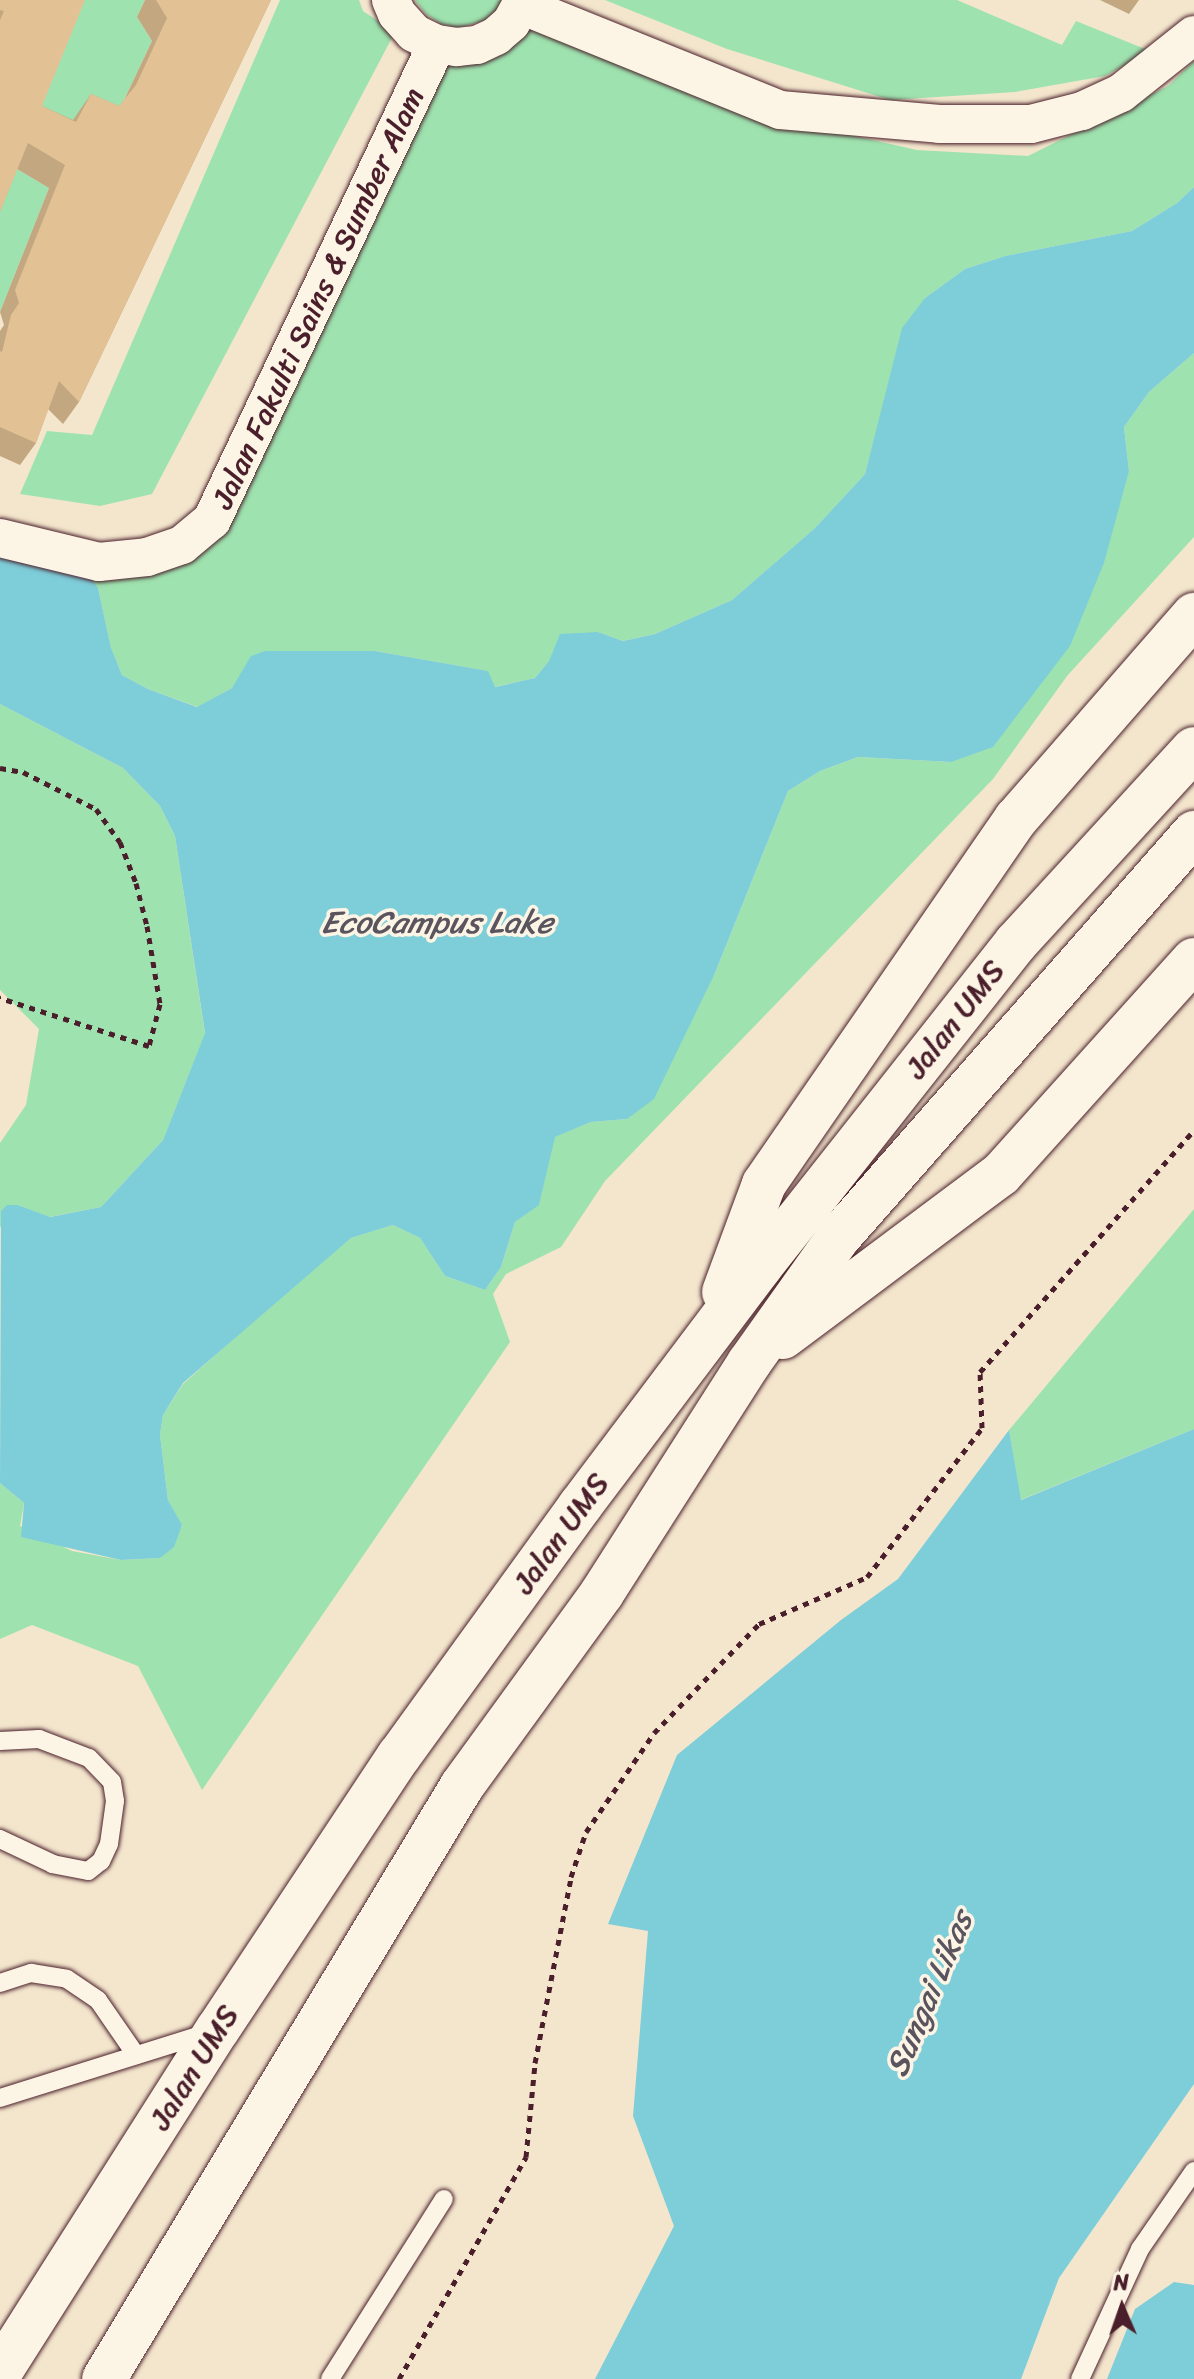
<!DOCTYPE html>
<style>
body{margin:0}
#map{position:relative;width:1194px;height:2379px;overflow:hidden;background:#f4e6cd;font-family:Sriracha,sans-serif}
div>[style]{position:absolute}
[style*='--x']{left:calc(var(--x)*1px);top:calc(var(--y)*1px);width:calc(var(--w)*1px);rotate:calc(var(--a)*1deg)}
.green>*{inset:0;background:#9ee3af}
.water>*{inset:0;background:#7eced9}
.path>*{height:5px;margin-top:-2.5px;transform-origin:0;background:repeating-linear-gradient(90deg,#4a1f2b 0 6px,transparent 0 12px)}
.roads{filter:drop-shadow(0 0 2px #4a1f2b) drop-shadow(0 0 2px #4a1f2b)}
.lane>*{height:18px;margin:-9px;padding:0 9px;transform-origin:9px;border-radius:9px;background:#fcf5e5}
.street>*{height:38px;margin:-19px;padding:0 19px;transform-origin:19px;border-radius:19px;background:#fcf5e5}
.highway>*{height:44px;margin:-22px;padding:0 22px;transform-origin:22px;border-radius:22px;background:#fcf5e5}
.wall>*{inset:0;background:#c2a780}
.building>*{inset:0;background:#e2c295}
span{translate:-50% -50%;white-space:nowrap;text-align:center;line-height:1.15;-webkit-text-stroke:7px #fcf5e5;paint-order:stroke}
.street-label{font-size:30px;color:#4a1f2b}
.water-label{font-size:32px;color:#5a545f;font-style:italic}
.north{position:absolute;left:1082px;top:2267px;width:80px;height:80px;-webkit-text-stroke:6px #fcf5e5;paint-order:stroke;rotate:358deg;font-size:22px;font-weight:700;line-height:32px;text-align:center;color:#4a1f2b}
.north::after{content:'';display:block;margin:auto;width:28px;height:36px;background:#4a1f2b;clip-path:polygon(50% 0,100% 100%,50% 72%,0 100%)}
</style>
<div id="map">
<div class="green">
<i style="clip-path:polygon(78px 0,145px 0,137px 17px,152px 41px,120px 108px,61px 144px,26px 129px)"></i>
<i style="clip-path:polygon(280px 0,359px 0,363px 11px,395px 32px,152px 494px,100px 506px,20px 494px,47px 431px,92px 435px)"></i>
<i style="clip-path:polygon(415px 0,506px 0,490px 19px,458px 28px,441px 24px,426px 14px)"></i>
<i style="clip-path:polygon(605px 0,957px 0,1062px 45px,1076px 21px,1150px 51px,1105px 76px,1015px 92px,890px 100px,727px 49px)"></i>
<i style="clip-path:polygon(519px 15px,761px 115px,917px 150px,1028px 156px,1168px 86px,1194px 61px,1194px 187px,1177px 203px,1132px 231px,1005px 256px,965px 269px,925px 298px,882px 410px,865px 474px,815px 528px,732px 600px,655px 634px,623px 641px,598px 632px,549px 661px,535px 678px,494px 687px,487px 671px,375px 651px,265px 651px,232px 688px,198px 707px,148px 689px,122px 675px,111px 649px,98px 588px,0 538px,0 519px,112px 553px,199px 531px,429px 52px)"></i>
<i style="clip-path:polygon(12px 166px,49px 188px,0 312px,0 196px)"></i>
<i style="clip-path:polygon(1194px 353px,1194px 537px,1067px 676px,993px 779px,605px 1181px,561px 1247px,506px 1274px,493px 1294px,510px 1342px,202px 1790px,138px 1666px,32px 1625px,0 1639px,0 1483px,24px 1503px,20px 1526px,72px 1551px,121px 1560px,160px 1558px,182px 1526px,168px 1500px,160px 1435px,163px 1415px,183px 1384px,305px 1275px,351px 1238px,393px 1225px,420px 1238px,445px 1276px,485px 1290px,501px 1267px,515px 1222px,539px 1204px,554px 1137px,591px 1122px,627px 1119px,715px 973px,788px 791px,820px 771px,858px 757px,951px 762px,1129px 471px,1124px 427px,1149px 392px)"></i>
<i style="clip-path:polygon(0 704px,123px 768px,160px 806px,175px 836px,205px 1034px,163px 1140px,101px 1207px,49px 1217px,18px 1205px,3px 1220px,0 1228px,0 1143px,26px 1105px,39px 1029px,0 990px)"></i>
<i style="clip-path:polygon(1194px 1209px,1194px 1429px,1020px 1500px,1009px 1430px)"></i>
</div>
<div class="water">
<i style="clip-path:polygon(1194px 187px,1194px 353px,1149px 392px,1124px 427px,1129px 471px,1104px 563px,1070px 646px,993px 747px,951px 762px,858px 757px,820px 771px,788px 791px,715px 973px,654px 1099px,627px 1119px,591px 1122px,555px 1137px,539px 1205px,515px 1222px,501px 1267px,485px 1290px,445px 1276px,420px 1238px,393px 1225px,351px 1238px,183px 1383px,163px 1415px,160px 1435px,168px 1500px,182px 1525px,174px 1547px,160px 1558px,121px 1560px,21px 1537px,24px 1503px,0 1483px,1px 1211px,7px 1205px,18px 1205px,50px 1217px,101px 1207px,163px 1140px,205px 1033px,175px 836px,160px 806px,123px 768px,0 704px,0 538px,82px 567px,98px 588px,111px 648px,122px 675px,148px 689px,197px 707px,232px 688px,251px 656px,265px 651px,375px 651px,488px 671px,495px 687px,535px 678px,549px 661px,560px 634px,598px 632px,623px 641px,655px 634px,732px 600px,815px 528px,865px 474px,902px 328px,925px 298px,965px 269px,1005px 256px,1132px 231px,1177px 203px)"></i>
<i style="clip-path:polygon(1194px 1429px,1194px 2084px,1059px 2278px,1021px 2379px,595px 2379px,674px 2226px,633px 2116px,648px 1931px,608px 1924px,677px 1755px,841px 1620px,898px 1579px,1009px 1430px,1021px 1500px)"></i>
<i style="clip-path:polygon(1174px 2282px,1194px 2285px,1194px 2379px,1107px 2379px,1135px 2309px)"></i>
</div>
<div class="path">
<i style="--x:0;--y:768;--w:23;--a:10"></i>
<i style="--x:23;--y:772;--w:82;--a:26.9"></i>
<i style="--x:96;--y:809;--w:41;--a:54"></i>
<i style="--x:120;--y:842;--w:44;--a:68.7"></i>
<i style="--x:136;--y:883;--w:44;--a:75.7"></i>
<i style="--x:147;--y:926;--w:79;--a:80.5"></i>
<i style="--x:160;--y:1004;--w:43;--a:104.7"></i>
<i style="--x:149;--y:1046;--w:157;--a:-162.1"></i>
<i style="--x:399;--y:2379;--w:256;--a:-60.2"></i>
<i style="--x:526;--y:2157;--w:94;--a:-84.5"></i>
<i style="--x:535;--y:2063;--w:189;--a:-79"></i>
<i style="--x:571;--y:1877;--w:47;--a:-71.6"></i>
<i style="--x:586;--y:1832;--w:120;--a:-55.5"></i>
<i style="--x:654;--y:1733;--w:151;--a:-46.1"></i>
<i style="--x:759;--y:1624;--w:118;--a:-23.5"></i>
<i style="--x:867;--y:1577;--w:188;--a:-52.3"></i>
<i style="--x:982;--y:1428;--w:56;--a:-92"></i>
<i style="--x:980;--y:1372;--w:323;--a:-48.5"></i>
</div>
<div class="roads">
<div class="lane">
<i style="--x:0;--y:1741;--w:39;--a:-3"></i>
<i style="--x:39;--y:1739;--w:53;--a:20.8"></i>
<i style="--x:89;--y:1758;--w:33;--a:46"></i>
<i style="--x:112;--y:1782;--w:19;--a:81"></i>
<i style="--x:115;--y:1801;--w:43;--a:97.9"></i>
<i style="--x:109;--y:1844;--w:19;--a:115"></i>
<i style="--x:101;--y:1861;--w:16;--a:142"></i>
<i style="--x:88;--y:1871;--w:36;--a:-169"></i>
<i style="--x:53;--y:1864;--w:59;--a:-154.7"></i>
<i style="--x:0;--y:1983;--w:33;--a:-18"></i>
<i style="--x:31;--y:1973;--w:36;--a:9"></i>
<i style="--x:67;--y:1979;--w:37;--a:34"></i>
<i style="--x:98;--y:2000;--w:67;--a:55.4"></i>
<i style="--x:0;--y:2098;--w:217;--a:-17.4"></i>
<i style="--x:330;--y:2379;--w:213;--a:-57.7"></i>
<i style="--x:1080;--y:2379;--w:143;--a:-65.2"></i>
<i style="--x:1140;--y:2249;--w:95;--a:-55.3"></i>
</div>
<div class="street">
<i style="--x:391;--y:0;--w:15;--a:67"></i>
<i style="--x:397;--y:14;--w:25;--a:48"></i>
<i style="--x:414;--y:33;--w:25;--a:26"></i>
<i style="--x:437;--y:44;--w:20;--a:9"></i>
<i style="--x:457;--y:47;--w:20;--a:-6"></i>
<i style="--x:477;--y:45;--w:21;--a:-25"></i>
<i style="--x:496;--y:36;--w:20;--a:-41"></i>
<i style="--x:511;--y:23;--w:26;--a:-61"></i>
<i style="--x:523;--y:6;--w:277;--a:22"></i>
<i style="--x:780;--y:110;--w:160;--a:5"></i>
<i style="--x:939;--y:124;--w:92;--a:0"></i>
<i style="--x:1031;--y:124;--w:53;--a:-14.3"></i>
<i style="--x:1082;--y:111;--w:43;--a:-24.8"></i>
<i style="--x:1121;--y:93;--w:93;--a:-38.5"></i>
<i style="--x:0;--y:538;--w:102;--a:13.6"></i>
<i style="--x:99;--y:562;--w:48;--a:-5.9"></i>
<i style="--x:147;--y:557;--w:37;--a:-19"></i>
<i style="--x:182;--y:545;--w:39;--a:-40"></i>
<i style="--x:212;--y:520;--w:526;--a:-64.7"></i>
</div>
<div class="highway">
<i style="--x:724;--y:1292;--w:115;--a:-69.7"></i>
<i style="--x:764;--y:1184;--w:444;--a:-55.4"></i>
<i style="--x:1016;--y:819;--w:271;--a:-48.9"></i>
<i style="--x:783;--y:1337;--w:272;--a:-36.8"></i>
<i style="--x:1001;--y:1174;--w:288;--a:-48"></i>
<i style="--x:0;--y:2372;--w:406;--a:-57.6"></i>
<i style="--x:218;--y:2029;--w:328;--a:-56.5"></i>
<i style="--x:399;--y:1756;--w:309;--a:-54.1"></i>
<i style="--x:580;--y:1506;--w:299;--a:-53"></i>
<i style="--x:760;--y:1267;--w:413;--a:-51.7"></i>
<i style="--x:1016;--y:943;--w:263;--a:-47.5"></i>
<i style="--x:104;--y:2379;--w:693;--a:-58.88"></i>
<i style="--x:462;--y:1786;--w:238;--a:-54"></i>
<i style="--x:602;--y:1593;--w:273;--a:-57.4"></i>
<i style="--x:749;--y:1363;--w:152;--a:-54.6"></i>
<i style="--x:837;--y:1239;--w:541;--a:-48.67"></i>
</div>
</div>
<div class="wall">
<i style="clip-path:polygon(0 0,42px 106px,73px 120px,91px 94px,119px 106px,124px 100px,152px 41px,137px 17px,145px 0,271px 0,79px 402px,63px 424px,48px 409px,36px 443px,20px 465px,0 456px,0 331px,4px 325px,0 312px,49px 188px,17px 169px,0 212px)"></i>
<i style="clip-path:polygon(1100px 0,1139px 0,1129px 14px)"></i>
</div>
<div class="building">
<i style="clip-path:polygon(0 0,85px 0,42px 106px,76px 122px,91px 94px,119px 106px,136px 85px,167px 18px,156px 0,271px 0,79px 402px,59px 381px,36px 443px,0 427px,0 351px,2px 352px,11px 315px,19px 303px,15px 290px,65px 165px,28px 143px,0 212px,0 20px,4px 11px,0 10px)"></i>
</div>
<div class="street-label">
<span style="left:318px;top:298px;rotate:-65deg">Jalan Fakulti Sains &amp; Sumber Alam</span>
<span style="left:955px;top:1019px;rotate:-52deg">Jalan UMS</span>
<span style="left:561px;top:1533px;rotate:-54deg">Jalan UMS</span>
<span style="left:194px;top:2067px;rotate:-58deg">Jalan UMS</span>
</div>
<div class="water-label">
<span style="left:437px;top:923px">EcoCampus Lake</span>
<span style="left:930px;top:1994px;rotate:-67deg">Sungai Likas</span>
</div>
<div class="north">N</div>
</div>
